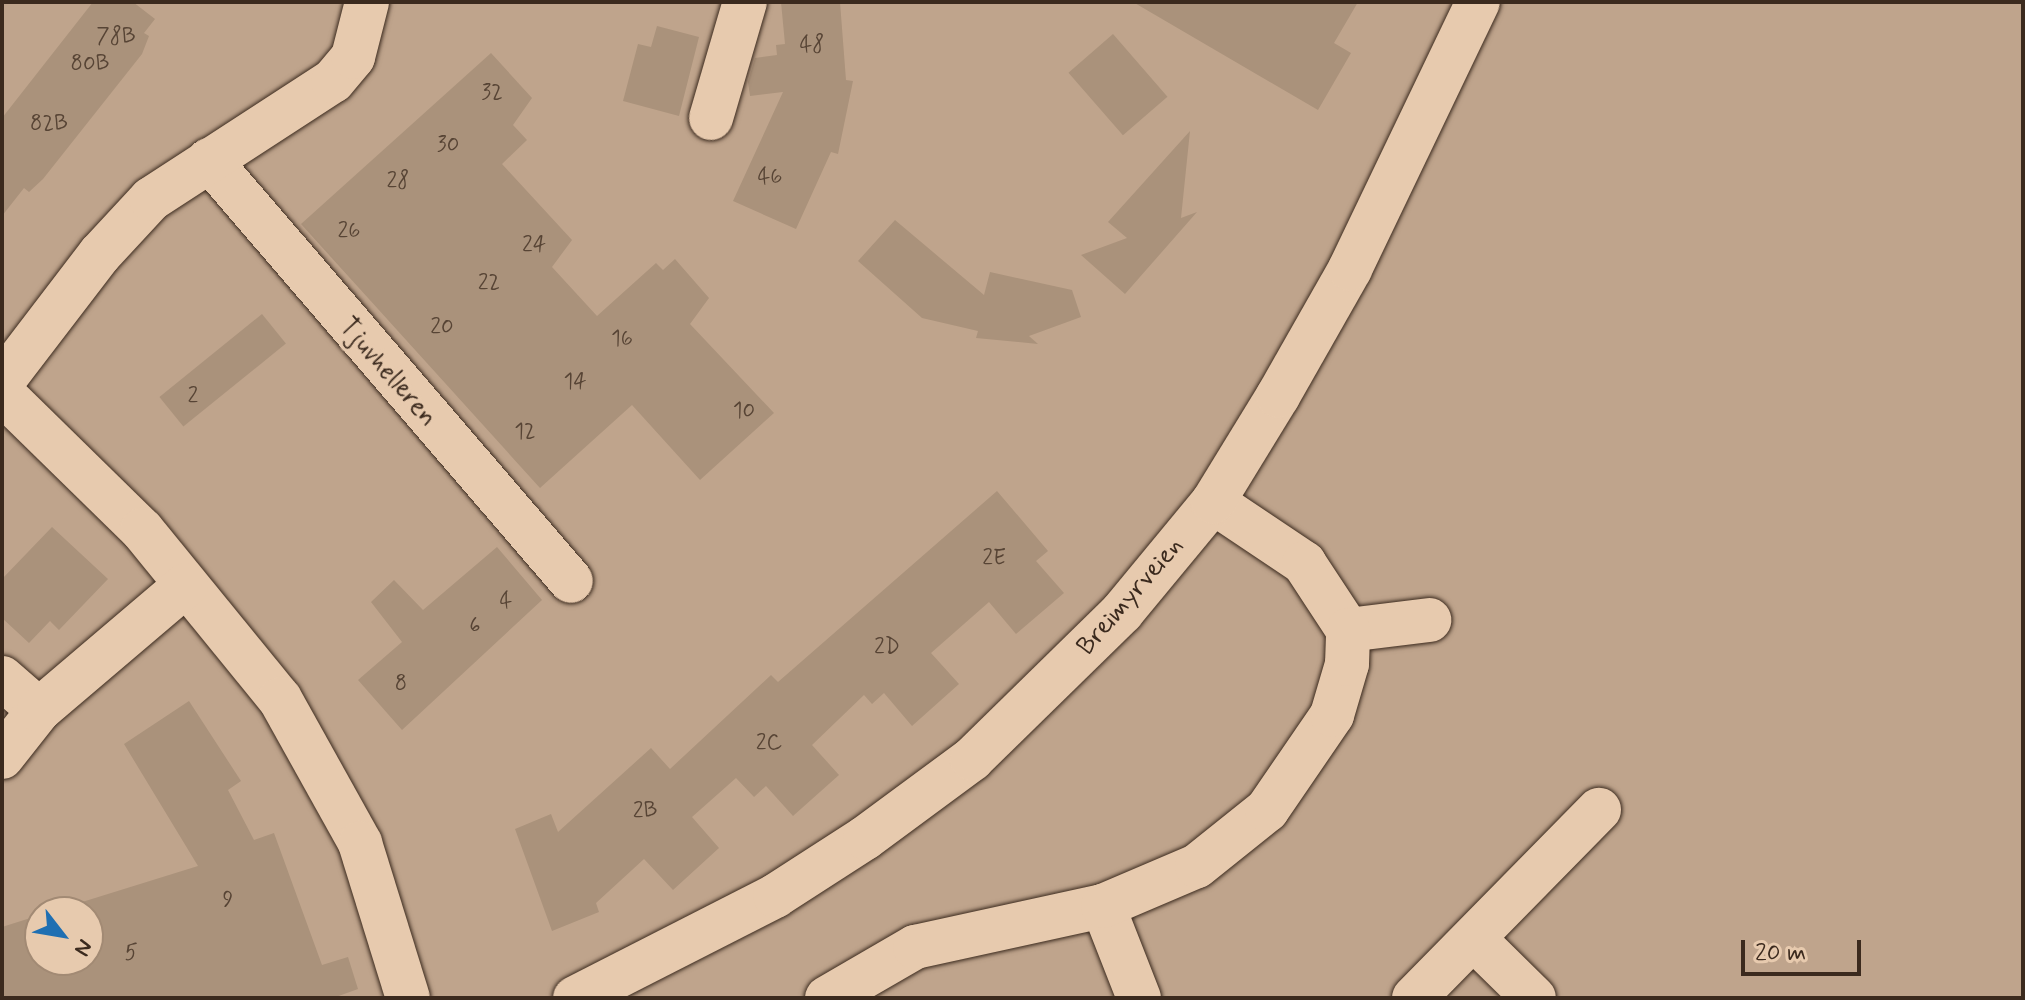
<!DOCTYPE html>
<style>
body{margin:0}
#map{position:relative;width:2025px;height:1000px;overflow:hidden;background:#ddc0a5;font-family:Mynerve,sans-serif}
div>[style]{position:absolute}
[style*='--x']{left:calc(var(--x)*1px);top:calc(var(--y)*1px);width:calc(var(--w)*1px);rotate:calc(var(--a)*1deg)}
.green>*{inset:0;background:#bfa48c}
.building>*{inset:0;background:#aa927b;transform-origin:0 0}
.roads{filter:drop-shadow(0 0 2px #3b2a1e) drop-shadow(0 0 2px #3b2a1e)}
.minor>*{height:44px;margin:-22px;padding:0 22px;transform-origin:22px;border-radius:22px;background:#e7caae}
span{translate:-50% -50%;white-space:nowrap;text-align:center;line-height:1.15;-webkit-text-stroke:7px #e7caae;paint-order:stroke}
.number-label{font-size:22px;color:#574435}
.number-label span{-webkit-text-stroke-width:0}
.street-label{font-size:26px;color:#3b2a1e}
.frame{position:absolute;inset:0;border:4px solid #3b2a1e;pointer-events:none}
.north{position:absolute;left:24px;top:896px;width:80px;height:80px;box-sizing:border-box;background:#e7caae;border:2px solid #a28a74;border-radius:50%;rotate:121deg;font-size:22px;font-weight:700;line-height:32px;text-align:center;color:#3b2a1e}
.north::after{content:'';display:block;margin:auto;width:28px;height:36px;background:#1f6fb2;clip-path:polygon(50% 0,100% 100%,50% 72%,0 100%)}
.scale{position:absolute;left:1741px;top:940px;width:120px;height:36px;box-sizing:border-box;border:4px solid #3b2a1e;border-top:0;padding-left:10px;font-size:24px;line-height:28px;white-space:nowrap;color:#3b2a1e;-webkit-text-stroke:6px #e7caae;paint-order:stroke}
</style>
<div id="map">
<div class="green">
<i style="clip-path:polygon(evenodd,2px 2px,2023px 2px,2023px 998px,2px 998px,2px 2px,40px 912px,88px 912px,88px 960px,40px 960px,40px 912px)"></i>
</div>
<div class="building">
<i style="clip-path:polygon(93px 2px,133px 2px,155px 19px,144px 33px,149px 36px,142px 54px,43px 179px,29px 192px,24px 188px,2px 216px,2px 118px)"></i>
<i style="clip-path:polygon(781px 2px,840px 2px,846px 80px,853px 81px,838px 154px,831px 152px,796px 229px,733px 201px,783px 92px,750px 96px,748px 82px,755px 58px,777px 55px,776px 45px,785px 44px)"></i>
<i style="clip-path:polygon(1133px 2px,1358px 2px,1334px 43px,1351px 53px,1318px 110px)"></i>
<i style="clip-path:polygon(657px 26px,699px 37px,679px 116px,623px 101px,638px 44px,651px 47px)"></i>
<i style="left:1113px;top:34px;width:83px;height:59px;rotate:49deg"></i>
<i style="clip-path:polygon(491px 53px,532px 98px,513px 125px,527px 140px,502px 164px,572px 240px,552px 267px,597px 316px,656px 263px,663px 270px,675px 259px,709px 298px,690px 324px,774px 413px,700px 480px,632px 405px,540px 488px,301px 224px)"></i>
<i style="clip-path:polygon(1190px 131px,1181px 218px,1197px 212px,1125px 294px,1081px 255px,1127px 238px,1108px 222px)"></i>
<i style="clip-path:polygon(895px 220px,984px 295px,990px 272px,1072px 290px,1081px 317px,1029px 336px,1038px 344px,976px 338px,978px 331px,922px 318px,858px 261px)"></i>
<i style="left:262px;top:314px;width:38px;height:132px;rotate:51deg"></i>
<i style="clip-path:polygon(997px 491px,1048px 551px,1036px 561px,1064px 593px,1016px 634px,989px 602px,931px 653px,959px 684px,912px 726px,884px 693px,872px 704px,864px 695px,812px 745px,839px 775px,793px 816px,766px 786px,754px 797px,736px 778px,692px 817px,719px 848px,673px 890px,644px 859px,596px 903px,599px 912px,552px 931px,515px 829px,551px 814px,558px 832px,651px 748px,670px 769px,771px 675px,778px 682px)"></i>
<i style="clip-path:polygon(52px 527px,108px 579px,59px 630px,50px 621px,29px 643px,2px 618px,2px 579px)"></i>
<i style="clip-path:polygon(497px 547px,542px 600px,402px 730px,358px 680px,402px 642px,371px 602px,394px 580px,423px 610px)"></i>
<i style="clip-path:polygon(189px 701px,241px 781px,228px 790px,254px 840px,274px 833px,322px 965px,348px 957px,358px 989px,333px 998px,2px 998px,2px 927px,40px 915px,40px 960px,88px 960px,88px 912px,50px 912px,198px 866px,124px 744px)"></i>
</div>
<div class="roads">
<div class="minor">
<i style="--x:711;--y:118;--w:121;--a:-73.7"></i>
<i style="--x:209;--y:160;--w:555;--a:49.31"></i>
<i style="--x:2;--y:382;--w:161;--a:-52.6"></i>
<i style="--x:100;--y:254;--w:75;--a:-47.2"></i>
<i style="--x:151;--y:199;--w:217;--a:-33"></i>
<i style="--x:333;--y:81;--w:31;--a:-50"></i>
<i style="--x:353;--y:57;--w:57;--a:-75.7"></i>
<i style="--x:2;--y:393;--w:196;--a:44.4"></i>
<i style="--x:142;--y:530;--w:218;--a:50.8"></i>
<i style="--x:280;--y:699;--w:165;--a:60.9"></i>
<i style="--x:360;--y:843;--w:162;--a:72.8"></i>
<i style="--x:1213;--y:502;--w:110;--a:33.8"></i>
<i style="--x:1304;--y:563;--w:80;--a:56.7"></i>
<i style="--x:1348;--y:630;--w:82;--a:-7"></i>
<i style="--x:2;--y:678;--w:49;--a:40.9"></i>
<i style="--x:2;--y:757;--w:60;--a:-51.8"></i>
<i style="--x:39;--y:710;--w:193;--a:-40.4"></i>
<i style="--x:1474;--y:939;--w:84;--a:44.5"></i>
<i style="--x:575;--y:998;--w:225;--a:-27"></i>
<i style="--x:775;--y:896;--w:107;--a:-32.8"></i>
<i style="--x:865;--y:838;--w:133;--a:-36.4"></i>
<i style="--x:972;--y:759;--w:210;--a:-44.4"></i>
<i style="--x:1122;--y:612;--w:143;--a:-50.4"></i>
<i style="--x:1213;--y:502;--w:124;--a:-58.5"></i>
<i style="--x:1278;--y:396;--w:146;--a:-60.4"></i>
<i style="--x:1350;--y:269;--w:296;--a:-64.4"></i>
<i style="--x:827;--y:998;--w:102;--a:-30.1"></i>
<i style="--x:915;--y:947;--w:192;--a:-12.3"></i>
<i style="--x:1139;--y:998;--w:99;--a:-111.4"></i>
<i style="--x:1103;--y:906;--w:102;--a:-23.1"></i>
<i style="--x:1197;--y:866;--w:90;--a:-38.7"></i>
<i style="--x:1267;--y:810;--w:115;--a:-55.6"></i>
<i style="--x:1332;--y:715;--w:53;--a:-73.6"></i>
<i style="--x:1347;--y:664;--w:34;--a:-88"></i>
<i style="--x:1414;--y:998;--w:264;--a:-45.5"></i>
</div>
</div>
<div class="number-label">
<span style="left:116px;top:38px">78B</span>
<span style="left:812px;top:46px">48</span>
<span style="left:90px;top:65px">80B</span>
<span style="left:492px;top:94px">32</span>
<span style="left:49px;top:125px">82B</span>
<span style="left:448px;top:146px">30</span>
<span style="left:770px;top:178px">46</span>
<span style="left:398px;top:182px">28</span>
<span style="left:349px;top:232px">26</span>
<span style="left:534px;top:246px">24</span>
<span style="left:489px;top:284px">22</span>
<span style="left:442px;top:328px">20</span>
<span style="left:622px;top:340px">16</span>
<span style="left:575px;top:383px">14</span>
<span style="left:193px;top:397px">2</span>
<span style="left:744px;top:412px">10</span>
<span style="left:525px;top:433px">12</span>
<span style="left:994px;top:559px">2E</span>
<span style="left:506px;top:602px">4</span>
<span style="left:475px;top:627px">6</span>
<span style="left:887px;top:648px">2D</span>
<span style="left:401px;top:685px">8</span>
<span style="left:769px;top:744px">2C</span>
<span style="left:645px;top:812px">2B</span>
<span style="left:228px;top:901px">9</span>
<span style="left:131px;top:954px">5</span>
</div>
<div class="street-label">
<span style="left:387px;top:373px;rotate:49deg">Tjuvhelleren</span>
<span style="left:1131px;top:597px;rotate:-49deg">Breimyrveien</span>
</div>
<div class="frame"></div>
<div class="north">N</div>
<div class="scale">20 m</div>
</div>
